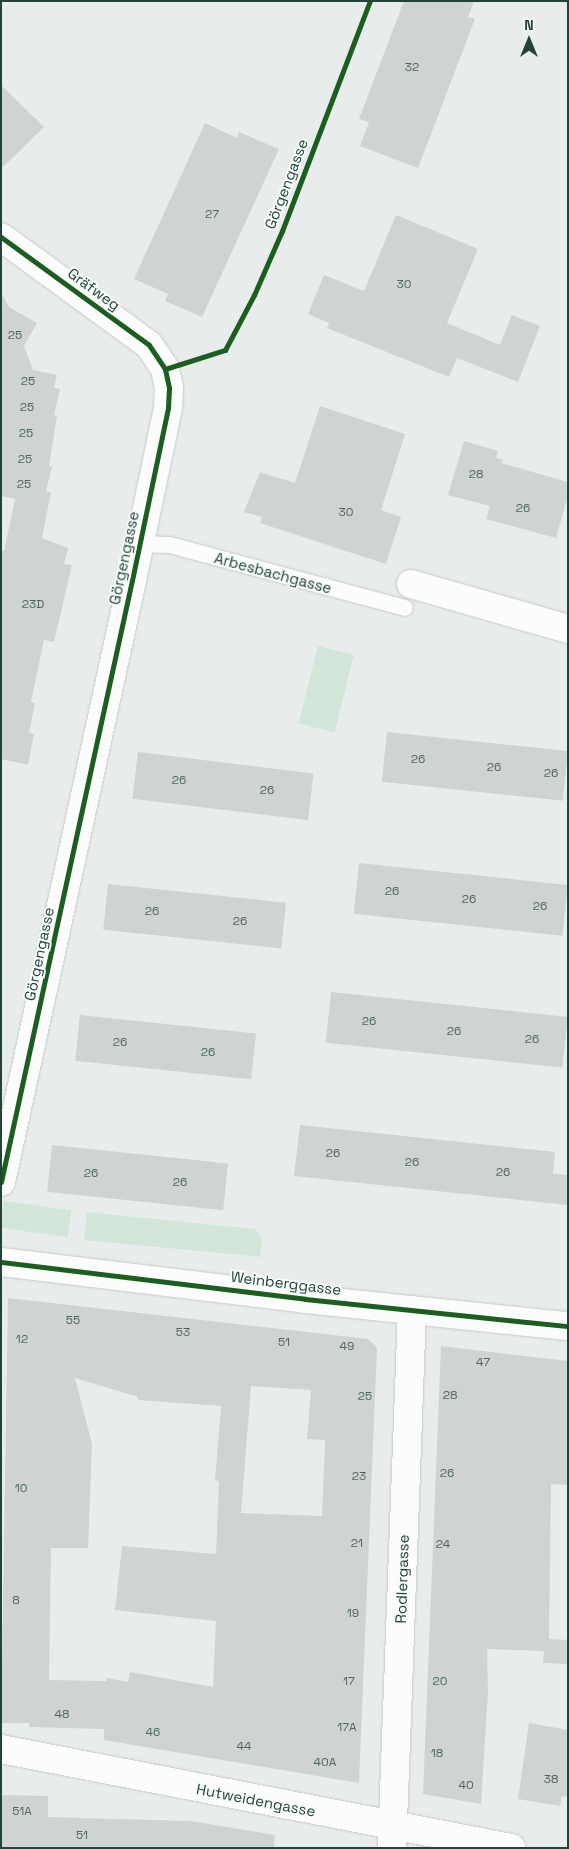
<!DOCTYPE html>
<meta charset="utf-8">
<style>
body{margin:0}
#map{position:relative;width:569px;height:1849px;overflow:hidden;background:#e8edeb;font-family:"Space Grotesk",sans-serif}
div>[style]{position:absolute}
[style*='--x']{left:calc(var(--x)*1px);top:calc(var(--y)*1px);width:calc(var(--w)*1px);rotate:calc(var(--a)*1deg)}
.green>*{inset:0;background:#d1e6d8;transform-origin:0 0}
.building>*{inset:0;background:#cfd4d2;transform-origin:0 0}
.roads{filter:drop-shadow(0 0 1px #c5cac8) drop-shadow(0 0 1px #c5cac8)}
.service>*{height:16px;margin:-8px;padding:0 8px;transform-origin:8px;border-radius:8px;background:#fcfcfc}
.minor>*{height:28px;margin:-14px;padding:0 14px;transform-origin:14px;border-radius:14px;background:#fcfcfc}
.cycleway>*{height:5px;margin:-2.5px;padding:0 2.5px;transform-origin:2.5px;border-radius:2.5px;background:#1b5e20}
span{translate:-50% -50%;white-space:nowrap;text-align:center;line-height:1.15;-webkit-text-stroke:4px #f7fbf9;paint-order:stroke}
.number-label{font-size:12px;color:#506761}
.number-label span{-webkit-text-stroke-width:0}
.street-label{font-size:15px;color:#24423a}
.frame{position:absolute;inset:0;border:2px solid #24423a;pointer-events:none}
.north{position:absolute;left:504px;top:15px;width:50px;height:50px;-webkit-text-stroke:4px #f7fbf9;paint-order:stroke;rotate:0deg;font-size:14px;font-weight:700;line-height:20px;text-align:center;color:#24423a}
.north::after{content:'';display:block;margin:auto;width:18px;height:22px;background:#24423a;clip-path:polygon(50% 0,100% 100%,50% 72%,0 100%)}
</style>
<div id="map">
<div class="green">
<i style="left:318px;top:646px;width:37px;height:80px;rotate:14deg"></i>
<i style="left:4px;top:1201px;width:68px;height:27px;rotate:8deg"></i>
<i style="clip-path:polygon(87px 1212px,255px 1229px,262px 1238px,260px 1257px,84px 1240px)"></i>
</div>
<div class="building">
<i style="clip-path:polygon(404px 1px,474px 1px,468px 17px,475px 19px,418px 168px,360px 146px,369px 122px,359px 119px)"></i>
<i style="clip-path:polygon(1px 85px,44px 127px,1px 169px)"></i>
<i style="clip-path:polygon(205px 123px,237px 138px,239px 132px,279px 149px,202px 317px,165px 301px,168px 294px,134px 279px)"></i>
<i style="clip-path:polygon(396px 215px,478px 249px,447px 323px,500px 345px,512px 315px,540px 326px,518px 382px,457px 358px,449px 377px,327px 328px,329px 323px,308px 314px,324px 275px,364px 291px)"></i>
<i style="clip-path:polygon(1px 292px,9px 307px,37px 323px,24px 346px,33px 370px,57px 375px,54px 388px,60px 389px,54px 415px,57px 416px,49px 466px,52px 467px,46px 491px,51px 492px,42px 538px,68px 548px,64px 564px,72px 565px,54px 642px,44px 640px,31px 702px,35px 703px,29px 733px,34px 734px,28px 765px,1px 759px,1px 550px,4px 551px,15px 499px,1px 496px)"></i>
<i style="clip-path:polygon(320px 406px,405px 434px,381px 510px,401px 517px,386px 564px,260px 523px,262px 517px,244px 512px,260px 472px,295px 483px)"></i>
<i style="clip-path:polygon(464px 441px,498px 451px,496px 458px,503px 460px,501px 463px,568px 482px,568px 495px,556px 538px,486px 519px,490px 506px,448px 495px)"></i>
<i style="left:387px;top:732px;width:182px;height:50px;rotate:6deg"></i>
<i style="left:138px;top:752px;width:177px;height:47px;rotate:7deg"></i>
<i style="left:359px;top:863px;width:210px;height:51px;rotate:6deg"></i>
<i style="left:108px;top:884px;width:179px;height:46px;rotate:6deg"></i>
<i style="left:331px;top:992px;width:238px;height:51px;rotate:6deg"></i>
<i style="left:80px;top:1015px;width:177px;height:46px;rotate:6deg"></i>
<i style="clip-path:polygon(300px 1125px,555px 1152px,553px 1174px,568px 1175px,568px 1205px,294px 1176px)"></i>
<i style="left:52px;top:1145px;width:177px;height:47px;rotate:6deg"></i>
<i style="clip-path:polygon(evenodd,8px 1298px,368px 1339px,377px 1348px,359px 1783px,104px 1740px,104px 1729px,29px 1727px,29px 1723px,1px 1723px,8px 1298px,75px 1378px,138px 1397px,138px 1400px,221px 1406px,215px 1480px,219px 1481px,216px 1554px,122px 1546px,115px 1610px,216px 1621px,213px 1687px,130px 1672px,128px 1682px,107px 1678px,106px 1681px,49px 1680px,51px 1548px,88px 1548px,92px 1444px,75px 1378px,8px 1298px,251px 1386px,311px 1390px,307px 1439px,325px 1440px,322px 1516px,241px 1513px,251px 1386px)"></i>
<i style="clip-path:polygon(441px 1346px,568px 1361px,568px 1485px,551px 1484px,549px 1639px,568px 1640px,568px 1664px,543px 1663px,544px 1651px,487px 1649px,488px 1692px,481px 1804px,423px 1794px)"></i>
<i style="clip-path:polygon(529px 1723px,568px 1730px,568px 1797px,562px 1796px,560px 1806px,518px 1799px)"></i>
<i style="clip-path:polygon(1px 1795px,48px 1796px,48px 1817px,190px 1821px,275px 1835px,274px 1848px,1px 1848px)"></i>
</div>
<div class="roads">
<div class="service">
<i style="--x:140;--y:544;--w:30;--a:2"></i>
<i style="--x:170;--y:545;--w:243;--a:15"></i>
</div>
<div class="minor">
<i style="--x:1;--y:237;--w:183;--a:36.1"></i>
<i style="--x:149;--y:345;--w:29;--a:56"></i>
<i style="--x:165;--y:369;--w:19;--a:78"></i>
<i style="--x:169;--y:388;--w:20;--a:93"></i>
<i style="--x:168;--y:408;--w:176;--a:101.8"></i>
<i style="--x:132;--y:580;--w:616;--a:102.28"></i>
<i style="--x:411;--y:584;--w:163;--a:16"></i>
<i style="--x:1;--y:1262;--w:306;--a:6.9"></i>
<i style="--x:305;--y:1299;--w:264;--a:5.9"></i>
<i style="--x:1;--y:1749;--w:520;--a:10.99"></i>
<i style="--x:392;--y:1848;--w:538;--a:-87.87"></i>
</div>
</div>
<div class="cycleway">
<i style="--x:1;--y:237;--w:183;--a:36.1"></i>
<i style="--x:149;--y:345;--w:29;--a:56"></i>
<i style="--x:165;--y:369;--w:19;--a:78"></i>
<i style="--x:169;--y:388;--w:20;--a:93"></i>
<i style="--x:168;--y:408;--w:176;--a:101.8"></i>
<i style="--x:132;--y:580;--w:616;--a:102.28"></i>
<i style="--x:165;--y:369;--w:63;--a:-17.6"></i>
<i style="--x:225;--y:350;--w:62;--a:-62.2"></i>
<i style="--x:254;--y:295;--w:70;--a:-66.4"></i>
<i style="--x:282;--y:231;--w:246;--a:-69.1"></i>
<i style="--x:1;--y:1262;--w:306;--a:6.9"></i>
<i style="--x:305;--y:1299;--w:264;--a:5.9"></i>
</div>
<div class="number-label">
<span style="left:412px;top:68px">32</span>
<span style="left:212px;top:215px">27</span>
<span style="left:404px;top:285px">30</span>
<span style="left:15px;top:336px">25</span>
<span style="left:28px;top:382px">25</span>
<span style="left:27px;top:408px">25</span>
<span style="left:26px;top:434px">25</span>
<span style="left:25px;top:460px">25</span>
<span style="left:476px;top:475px">28</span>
<span style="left:24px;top:485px">25</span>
<span style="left:523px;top:509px">26</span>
<span style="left:346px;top:513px">30</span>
<span style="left:33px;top:605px">23D</span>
<span style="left:418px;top:760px">26</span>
<span style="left:494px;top:768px">26</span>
<span style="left:551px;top:774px">26</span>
<span style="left:179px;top:781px">26</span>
<span style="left:267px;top:791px">26</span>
<span style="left:392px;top:892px">26</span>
<span style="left:469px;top:900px">26</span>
<span style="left:540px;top:907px">26</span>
<span style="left:152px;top:912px">26</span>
<span style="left:240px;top:922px">26</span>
<span style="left:369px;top:1022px">26</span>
<span style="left:454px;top:1032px">26</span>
<span style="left:532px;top:1040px">26</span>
<span style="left:120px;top:1043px">26</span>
<span style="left:208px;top:1053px">26</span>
<span style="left:333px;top:1154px">26</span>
<span style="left:412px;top:1163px">26</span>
<span style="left:503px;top:1173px">26</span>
<span style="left:91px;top:1174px">26</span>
<span style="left:180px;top:1183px">26</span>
<span style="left:73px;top:1321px">55</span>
<span style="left:183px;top:1333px">53</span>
<span style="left:22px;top:1340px">12</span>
<span style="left:284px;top:1343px">51</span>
<span style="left:347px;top:1347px">49</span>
<span style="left:483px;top:1363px">47</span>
<span style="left:450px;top:1396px">28</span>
<span style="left:365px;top:1397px">25</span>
<span style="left:447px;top:1474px">26</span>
<span style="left:359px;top:1477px">23</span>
<span style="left:21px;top:1489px">10</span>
<span style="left:357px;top:1544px">21</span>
<span style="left:443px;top:1545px">24</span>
<span style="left:16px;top:1601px">8</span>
<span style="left:353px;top:1614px">19</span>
<span style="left:349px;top:1682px">17</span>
<span style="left:440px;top:1682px">20</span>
<span style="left:62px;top:1715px">48</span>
<span style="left:347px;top:1728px">17A</span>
<span style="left:153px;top:1733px">46</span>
<span style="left:244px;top:1747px">44</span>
<span style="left:437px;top:1754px">18</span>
<span style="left:325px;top:1763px">40A</span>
<span style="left:551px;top:1780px">38</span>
<span style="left:466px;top:1786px">40</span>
<span style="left:22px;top:1812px">51A</span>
<span style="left:82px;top:1836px">51</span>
</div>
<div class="street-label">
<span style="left:286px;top:184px;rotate:-69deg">Görgengasse</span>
<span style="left:94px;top:289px;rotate:36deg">Gräfweg</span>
<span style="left:124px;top:558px;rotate:-78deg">Görgengasse</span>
<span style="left:273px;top:573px;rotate:15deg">Arbesbachgasse</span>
<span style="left:39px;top:954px;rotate:-78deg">Görgengasse</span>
<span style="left:286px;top:1283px;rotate:7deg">Weinberggasse</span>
<span style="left:402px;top:1579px;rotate:-88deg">Rodlergasse</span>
<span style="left:256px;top:1800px;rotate:11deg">Hutweidengasse</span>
</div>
<div class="frame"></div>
<div class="north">N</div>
</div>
